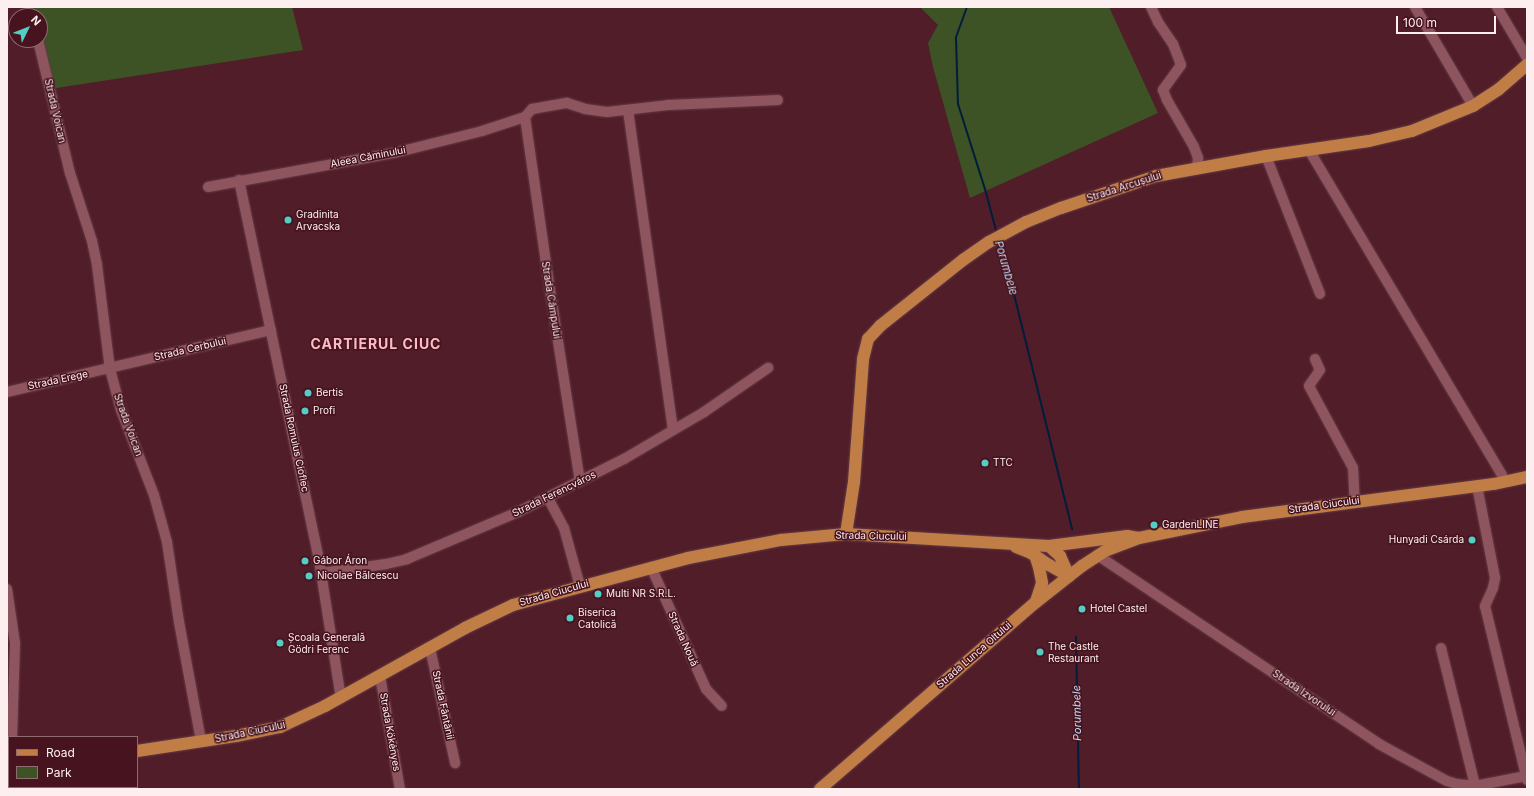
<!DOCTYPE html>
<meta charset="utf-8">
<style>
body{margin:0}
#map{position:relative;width:1534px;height:796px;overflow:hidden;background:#511d28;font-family:Inter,sans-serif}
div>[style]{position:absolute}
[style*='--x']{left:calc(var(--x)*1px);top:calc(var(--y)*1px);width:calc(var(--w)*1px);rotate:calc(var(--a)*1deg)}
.green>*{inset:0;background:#3d5326}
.stream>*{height:2px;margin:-1px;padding:0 1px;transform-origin:1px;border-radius:1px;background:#001d3b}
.roads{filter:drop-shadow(0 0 1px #643c47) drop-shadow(0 0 1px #643c47)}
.minor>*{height:10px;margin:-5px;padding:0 5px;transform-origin:5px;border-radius:5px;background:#8f555e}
.major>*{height:12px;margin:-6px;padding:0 6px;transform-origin:6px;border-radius:6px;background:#c07d45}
.dots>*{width:11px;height:11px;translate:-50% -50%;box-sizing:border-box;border:2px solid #46131e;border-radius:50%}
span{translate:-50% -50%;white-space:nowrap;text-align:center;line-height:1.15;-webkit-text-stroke:3px #46131e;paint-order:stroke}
.street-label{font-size:10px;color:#fdeff0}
.poi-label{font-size:10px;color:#fdeff0}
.left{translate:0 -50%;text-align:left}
.right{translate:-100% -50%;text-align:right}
.water-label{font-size:11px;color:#c5def9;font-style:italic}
.district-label{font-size:14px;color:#febbc4;font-weight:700;letter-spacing:1px}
.frame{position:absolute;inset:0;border:8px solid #fdeff0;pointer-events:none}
.legend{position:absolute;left:8px;top:736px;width:130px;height:52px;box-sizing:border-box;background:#46131e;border:1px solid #8f6b72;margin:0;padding:5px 7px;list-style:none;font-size:12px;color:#fdeff0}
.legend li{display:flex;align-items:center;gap:8px;height:20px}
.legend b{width:20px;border:1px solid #8f6b72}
.north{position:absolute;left:8px;top:8px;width:40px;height:40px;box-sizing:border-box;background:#46131e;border:1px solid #8f6b72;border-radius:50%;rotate:47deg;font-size:11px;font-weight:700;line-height:16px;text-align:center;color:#fdeff0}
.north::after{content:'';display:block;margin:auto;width:14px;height:18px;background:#54cdc7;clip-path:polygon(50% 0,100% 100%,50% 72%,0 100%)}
.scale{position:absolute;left:1396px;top:16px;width:100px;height:18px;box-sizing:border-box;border:2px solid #fdeff0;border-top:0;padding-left:5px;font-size:12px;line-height:14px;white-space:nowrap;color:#fdeff0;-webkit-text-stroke:3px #46131e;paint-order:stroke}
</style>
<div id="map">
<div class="green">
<i style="clip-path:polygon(28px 7px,292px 7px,303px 50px,50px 89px,40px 40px,40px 16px,31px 16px)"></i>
<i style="clip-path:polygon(920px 7px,1109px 7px,1158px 113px,970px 198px,933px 67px,928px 43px,938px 25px)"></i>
</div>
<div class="stream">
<i style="--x:967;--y:7;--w:33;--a:110"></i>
<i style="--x:956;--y:38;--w:66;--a:88.3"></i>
<i style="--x:958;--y:104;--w:89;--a:72.4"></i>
<i style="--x:985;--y:189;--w:47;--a:75.1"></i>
<i style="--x:999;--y:242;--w:34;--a:73"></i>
<i style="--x:1009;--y:274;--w:263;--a:76.1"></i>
<i style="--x:1076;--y:637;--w:152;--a:88.9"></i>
</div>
<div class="roads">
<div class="minor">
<i style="--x:1151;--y:7;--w:17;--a:65"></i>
<i style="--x:1158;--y:22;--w:27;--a:56"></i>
<i style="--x:1173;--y:44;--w:22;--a:69"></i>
<i style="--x:1181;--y:65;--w:31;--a:126"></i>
<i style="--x:1163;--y:90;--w:11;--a:68"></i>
<i style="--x:1167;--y:100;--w:54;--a:60.1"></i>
<i style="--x:1194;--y:147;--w:12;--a:70"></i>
<i style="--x:1198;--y:158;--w:9;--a:96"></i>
<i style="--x:1415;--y:7;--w:115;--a:59.6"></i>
<i style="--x:1497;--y:7;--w:59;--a:59.5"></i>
<i style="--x:38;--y:40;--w:137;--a:76.5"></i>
<i style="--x:70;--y:173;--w:71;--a:72.1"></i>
<i style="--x:92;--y:241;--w:25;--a:78"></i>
<i style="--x:97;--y:265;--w:105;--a:82.9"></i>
<i style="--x:110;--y:369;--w:42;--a:75"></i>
<i style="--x:121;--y:410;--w:91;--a:68.8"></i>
<i style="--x:154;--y:495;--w:49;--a:74.5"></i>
<i style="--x:167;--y:542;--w:81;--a:81.5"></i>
<i style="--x:179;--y:622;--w:121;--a:79.5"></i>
<i style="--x:628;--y:110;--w:323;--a:82"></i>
<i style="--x:525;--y:117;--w:175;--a:81.8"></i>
<i style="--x:550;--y:290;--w:194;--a:81.1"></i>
<i style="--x:1309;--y:150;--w:378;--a:59.3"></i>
<i style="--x:1266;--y:156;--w:148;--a:68.6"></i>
<i style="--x:239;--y:180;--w:394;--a:78.1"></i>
<i style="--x:320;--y:566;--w:134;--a:81"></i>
<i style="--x:208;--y:187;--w:189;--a:-10.4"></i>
<i style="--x:394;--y:153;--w:91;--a:-14"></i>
<i style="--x:482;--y:131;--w:45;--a:-18"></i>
<i style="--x:525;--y:117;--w:11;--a:-49"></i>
<i style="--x:532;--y:109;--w:36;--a:-10"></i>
<i style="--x:567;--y:103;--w:19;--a:18"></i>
<i style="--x:585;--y:109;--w:22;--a:8"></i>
<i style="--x:607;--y:112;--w:61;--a:-6.5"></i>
<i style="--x:668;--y:105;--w:110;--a:-2.6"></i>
<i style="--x:1315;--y:359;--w:12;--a:66"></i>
<i style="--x:1320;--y:370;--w:19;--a:125"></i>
<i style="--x:1309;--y:386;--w:93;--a:61.8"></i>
<i style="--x:1353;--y:468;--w:33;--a:87"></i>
<i style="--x:7;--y:392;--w:271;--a:-13.2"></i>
<i style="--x:1477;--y:486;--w:94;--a:78.9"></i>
<i style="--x:1495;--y:578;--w:10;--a:101"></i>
<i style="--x:1493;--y:588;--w:20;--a:114"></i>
<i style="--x:1485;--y:606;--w:179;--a:76.4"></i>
<i style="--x:548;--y:498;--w:34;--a:62"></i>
<i style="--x:564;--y:528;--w:60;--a:74.6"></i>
<i style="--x:1097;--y:555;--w:339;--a:33.8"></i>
<i style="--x:1379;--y:744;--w:77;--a:28.6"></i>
<i style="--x:1447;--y:781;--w:10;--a:17"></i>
<i style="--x:1457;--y:784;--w:18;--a:6"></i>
<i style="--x:1475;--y:786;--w:52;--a:-11.1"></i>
<i style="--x:651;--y:567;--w:134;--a:65.7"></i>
<i style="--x:706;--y:689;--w:23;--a:47"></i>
<i style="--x:321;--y:573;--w:66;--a:-7.9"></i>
<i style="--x:386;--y:564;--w:22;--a:-13"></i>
<i style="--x:407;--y:559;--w:121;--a:-22.9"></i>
<i style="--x:518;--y:512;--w:119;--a:-26.6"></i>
<i style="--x:624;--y:459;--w:93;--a:-30.4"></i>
<i style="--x:704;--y:412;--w:78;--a:-34.5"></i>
<i style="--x:7;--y:589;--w:55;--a:81.6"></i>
<i style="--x:15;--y:643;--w:94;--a:91.8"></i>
<i style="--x:430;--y:648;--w:118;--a:77.7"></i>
<i style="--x:1441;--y:648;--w:145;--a:76.1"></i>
<i style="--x:380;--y:676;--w:115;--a:80"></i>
</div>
<div class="major">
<i style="--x:846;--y:534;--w:53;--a:-81.3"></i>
<i style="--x:854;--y:482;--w:123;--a:-85.8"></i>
<i style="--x:863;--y:359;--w:21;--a:-76"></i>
<i style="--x:868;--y:339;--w:18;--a:-47"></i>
<i style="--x:880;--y:326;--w:106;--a:-38.5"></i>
<i style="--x:963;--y:260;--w:32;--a:-35"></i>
<i style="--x:989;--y:242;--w:42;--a:-28.4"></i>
<i style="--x:1026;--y:222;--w:38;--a:-22"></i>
<i style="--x:1061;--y:208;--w:100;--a:-18.6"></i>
<i style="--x:1156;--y:176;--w:112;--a:-10.3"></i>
<i style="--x:1266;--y:156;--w:104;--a:-8.3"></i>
<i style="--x:1369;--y:141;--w:44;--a:-13.1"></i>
<i style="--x:1412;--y:131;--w:66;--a:-22.3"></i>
<i style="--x:1473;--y:106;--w:31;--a:-33"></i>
<i style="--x:1499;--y:89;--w:37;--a:-41"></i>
<i style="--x:1049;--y:546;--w:15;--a:42"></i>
<i style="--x:1060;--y:556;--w:22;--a:66"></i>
<i style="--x:1016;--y:547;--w:16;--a:22"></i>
<i style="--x:1031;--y:553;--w:22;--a:34"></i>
<i style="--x:1049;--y:565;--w:23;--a:29"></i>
<i style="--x:1035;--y:555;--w:13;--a:72"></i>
<i style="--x:1039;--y:567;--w:16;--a:79"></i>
<i style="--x:1042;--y:583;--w:20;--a:108"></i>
<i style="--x:137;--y:751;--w:100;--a:-8.6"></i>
<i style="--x:236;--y:736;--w:45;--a:-11.6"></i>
<i style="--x:280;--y:727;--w:50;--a:-25"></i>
<i style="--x:325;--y:706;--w:160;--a:-29.1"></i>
<i style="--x:465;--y:628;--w:53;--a:-25.6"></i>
<i style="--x:513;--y:605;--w:181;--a:-15"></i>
<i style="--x:688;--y:558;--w:95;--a:-11"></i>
<i style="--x:781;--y:540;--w:65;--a:-5.3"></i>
<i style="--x:846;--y:534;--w:203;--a:3.4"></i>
<i style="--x:1049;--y:546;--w:79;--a:-7.3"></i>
<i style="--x:1127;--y:536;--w:12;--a:9"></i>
<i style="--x:7;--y:772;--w:2;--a:0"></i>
<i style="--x:820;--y:789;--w:284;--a:-40.9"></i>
<i style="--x:1035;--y:603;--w:60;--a:-38.2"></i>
<i style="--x:1082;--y:566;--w:27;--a:-33"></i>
<i style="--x:1105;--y:551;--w:36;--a:-21"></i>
<i style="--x:1139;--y:538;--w:105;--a:-11.5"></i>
<i style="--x:1242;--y:517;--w:254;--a:-7.5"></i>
<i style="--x:1494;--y:484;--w:34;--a:-12"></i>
</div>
</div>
<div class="dots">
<i style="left:288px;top:220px;background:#54cdc7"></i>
<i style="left:308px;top:393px;background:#54cdc7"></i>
<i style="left:305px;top:411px;background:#54cdc7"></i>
<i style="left:985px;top:463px;background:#54cdc7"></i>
<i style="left:1154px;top:525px;background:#54cdc7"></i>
<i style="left:1472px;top:540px;background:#54cdc7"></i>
<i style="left:305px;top:561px;background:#54cdc7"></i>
<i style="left:309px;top:576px;background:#54cdc7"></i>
<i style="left:598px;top:594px;background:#54cdc7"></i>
<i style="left:1082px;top:609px;background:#54cdc7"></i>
<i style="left:570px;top:618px;background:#54cdc7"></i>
<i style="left:280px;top:643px;background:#54cdc7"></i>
<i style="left:1040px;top:652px;background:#54cdc7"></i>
</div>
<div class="street-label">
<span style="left:55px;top:111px;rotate:77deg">Strada Voican</span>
<span style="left:368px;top:157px;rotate:-11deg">Aleea Căminului</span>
<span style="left:1124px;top:187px;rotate:-18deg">Strada Arcușului</span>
<span style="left:551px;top:300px;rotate:81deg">Strada Câmpului</span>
<span style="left:190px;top:349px;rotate:-13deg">Strada Cerbului</span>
<span style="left:58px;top:380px;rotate:-12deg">Strada Erege</span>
<span style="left:128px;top:425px;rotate:70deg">Strada Voican</span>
<span style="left:294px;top:438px;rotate:78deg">Strada Romulus Cioflec</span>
<span style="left:554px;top:494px;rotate:-26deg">Strada Ferencváros</span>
<span style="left:1324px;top:505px;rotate:-8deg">Strada Ciucului</span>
<span style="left:871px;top:536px;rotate:1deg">Strada Ciucului</span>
<span style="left:554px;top:593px;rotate:-16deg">Strada Ciucului</span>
<span style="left:683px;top:639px;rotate:66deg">Strada Nouă</span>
<span style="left:974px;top:655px;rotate:-41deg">Strada Lunca Oltului</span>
<span style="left:1304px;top:693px;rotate:34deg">Strada Izvorului</span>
<span style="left:443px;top:705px;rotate:78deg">Strada Fântânii</span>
<span style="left:250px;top:732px;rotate:-12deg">Strada Ciucului</span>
<span style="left:390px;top:732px;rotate:80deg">Strada Kökényes</span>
</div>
<div class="poi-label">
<span class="left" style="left:296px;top:220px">Gradinita<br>Arvacska</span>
<span class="left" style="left:316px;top:393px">Bertis</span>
<span class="left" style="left:313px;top:411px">Profi</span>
<span class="left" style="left:993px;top:463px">TTC</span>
<span class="left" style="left:1162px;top:525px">GardenLINE</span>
<span class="right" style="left:1464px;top:540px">Hunyadi Csárda</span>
<span class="left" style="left:313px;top:561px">Gábor Áron</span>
<span class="left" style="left:317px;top:576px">Nicolae Bălcescu</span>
<span class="left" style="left:606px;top:594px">Multi NR S.R.L.</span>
<span class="left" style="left:1090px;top:609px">Hotel Castel</span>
<span class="left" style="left:578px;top:618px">Biserica<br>Catolică</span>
<span class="left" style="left:288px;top:643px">Școala Generală<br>Gödri Ferenc</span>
<span class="left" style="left:1048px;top:652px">The Castle<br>Restaurant</span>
</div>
<div class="water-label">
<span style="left:1006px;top:268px;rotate:74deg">Porumbele</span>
<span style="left:1077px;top:713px;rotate:-91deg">Porumbele</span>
</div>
<div class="district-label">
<span style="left:376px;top:344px">CARTIERUL CIUC</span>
</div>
<div class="frame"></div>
<ul class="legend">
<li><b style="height:5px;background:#c07d45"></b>Road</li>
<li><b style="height:11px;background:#3d5326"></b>Park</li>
</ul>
<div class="north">N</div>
<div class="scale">100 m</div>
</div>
